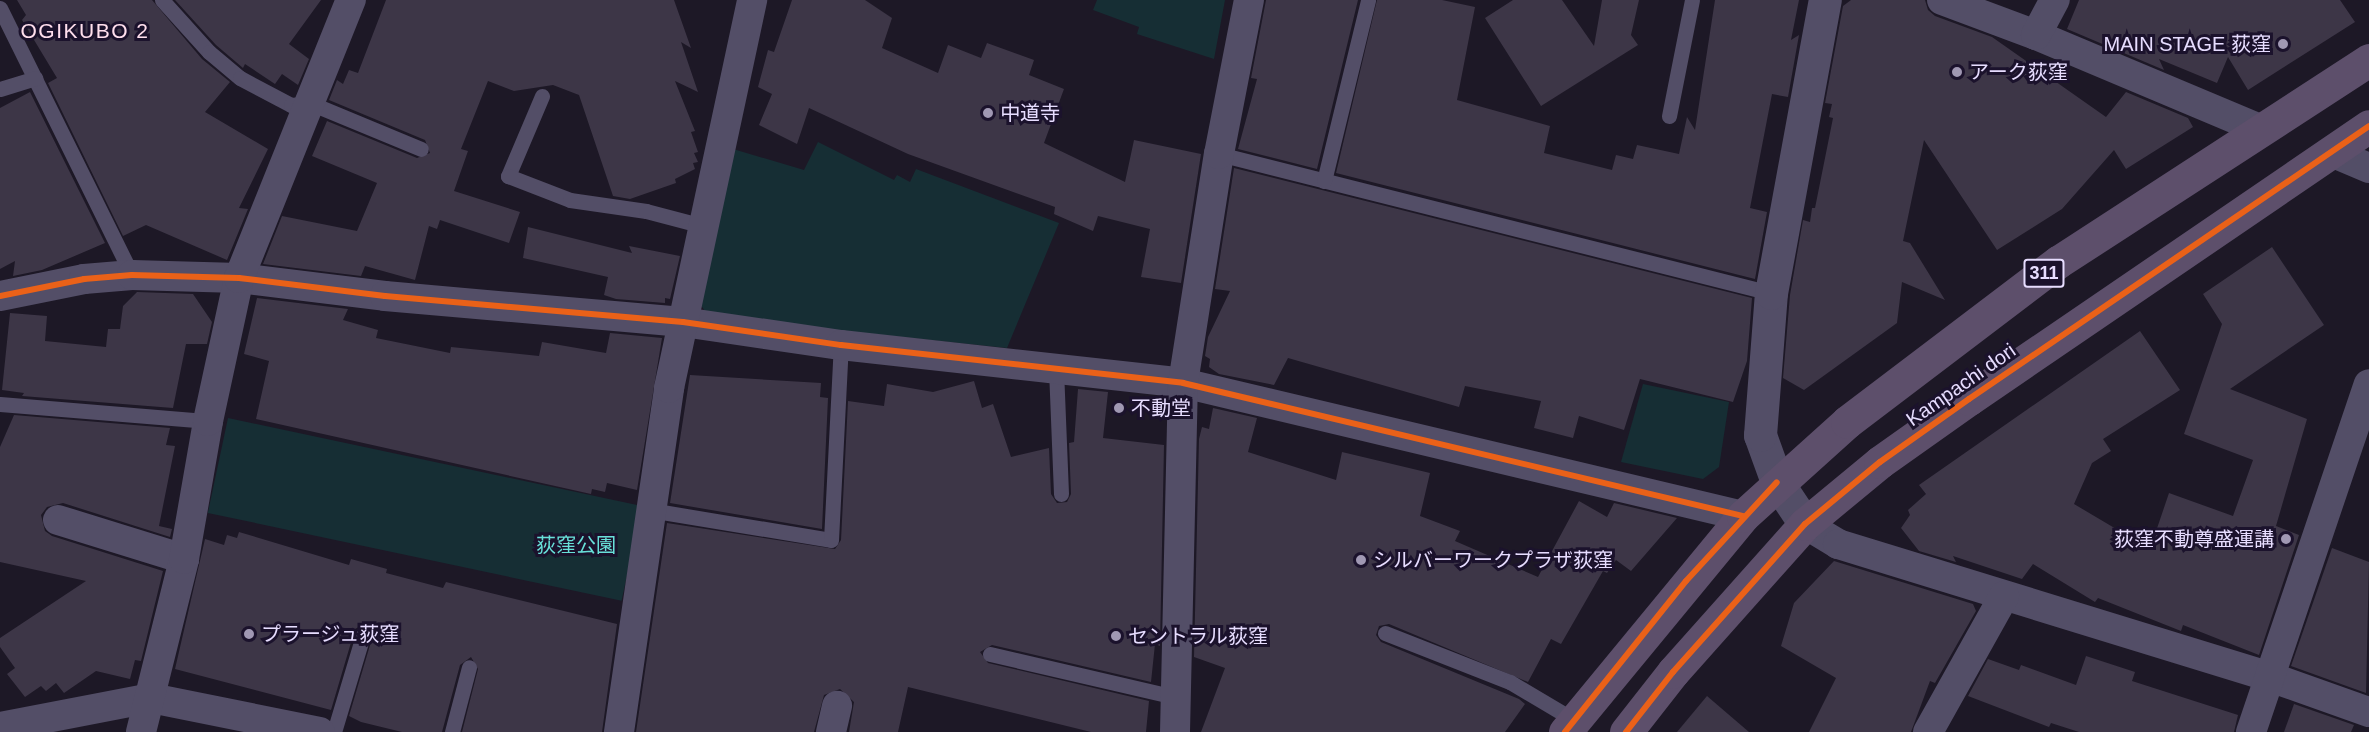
<!DOCTYPE html>
<meta charset="utf-8">
<style>
body{margin:0}
#map{position:relative;width:2369px;height:732px;overflow:hidden;background:#1d1826;font-family:Helvetica,"Noto Sans JP",sans-serif}
div>[style]{position:absolute}
[style*='--x']{left:calc(var(--x)*1px);top:calc(var(--y)*1px);width:calc(var(--w)*1px);rotate:calc(var(--a)*1deg)}
.green>*{inset:0;background:#162e34;transform-origin:0 0}
.building>*{inset:0;background:#3d3647}
.service>*{height:15px;margin:-7.5px;padding:0 7.5px;transform-origin:7.5px;border-radius:7.5px;background:#534e67}
.minor>*{height:30px;margin:-15px;padding:0 15px;transform-origin:15px;border-radius:15px;background:#534e67}
.tertiary>*{height:33px;margin:-16.5px;padding:0 16.5px;transform-origin:16.5px;border-radius:16.5px;background:#534e67}
.primary>*{height:33px;margin:-16.5px;padding:0 16.5px;transform-origin:16.5px;border-radius:16.5px;background:#5d4f6b}
.cycleway>*{height:6px;margin:-3px;padding:0 3px;transform-origin:3px;border-radius:3px;background:#ea6118}
.dots>*{width:16px;height:16px;translate:-50% -50%;box-sizing:border-box;border:3px solid #1b122c;border-radius:50%}
span{translate:-50% -50%;white-space:nowrap;text-align:center;line-height:1.15;-webkit-text-stroke:6px #1b122c;paint-order:stroke}
.shield-label span{padding:2px 4px;background:#1b122c;border:2px solid;border-radius:4px;-webkit-text-stroke-width:0}
.shield-label{font-size:18px;color:#e7ddff;font-weight:700}
.poi-label{font-size:20px;color:#e7ddff}
.right{translate:-100% -50%;text-align:right}
.left{translate:0 -50%;text-align:left}
.street-label{font-size:20px;color:#e7ddff}
.park-label{font-size:20px;color:#68e0d9}
.neighbourhood-label{font-size:21px;color:#ffdfed;letter-spacing:1.5px}
</style>
<div id="map">
<div class="green">
<i style="clip-path:polygon(1097px 0,1225px 0,1214px 59px,1137px 34px,1139px 27px,1093px 10px)"></i>
<i style="clip-path:polygon(818px 142px,894px 180px,897px 175px,910px 182px,916px 169px,1059px 223px,1007px 348px,709px 317px,698px 301px,733px 149px,804px 170px)"></i>
<i style="clip-path:polygon(1643px 384px,1729px 402px,1719px 467px,1703px 479px,1621px 462px)"></i>
<i style="left:228px;top:418px;width:423px;height:97px;rotate:12deg"></i>
</div>
<div class="building">
<i style="clip-path:polygon(17px 0,152px 0,202px 59px,230px 82px,205px 112px,268px 149px,239px 208px,248px 209px,227px 260px,146px 225px,123px 236px,48px 83px,57px 78px,22px 20px,26px 15px)"></i>
<i style="clip-path:polygon(175px 0,321px 0,289px 44px,309px 59px,298px 85px,282px 74px,275px 84px,245px 64px,243px 68px,216px 45px)"></i>
<i style="clip-path:polygon(386px 0,674px 0,691px 48px,681px 42px,698px 92px,675px 81px,695px 131px,691px 132px,698px 152px,694px 153px,698px 162px,693px 163px,695px 169px,675px 179px,676px 183px,630px 199px,613px 196px,579px 95px,553px 85px,514px 91px,488px 81px,461px 149px,468px 151px,454px 191px,520px 212px,509px 243px,440px 220px,437px 229px,429px 226px,415px 280px,365px 266px,361px 276px,263px 264px,282px 216px,357px 231px,377px 183px,312px 156px,327px 121px,417px 158px,430px 153px,425px 140px,329px 100px,337px 80px,343px 84px,349px 70px,358px 73px)"></i>
<i style="clip-path:polygon(792px 0,865px 0,892px 18px,882px 48px,938px 73px,948px 45px,981px 58px,987px 43px,1034px 60px,1029px 75px,1064px 89px,1044px 143px,1125px 182px,1134px 140px,1201px 154px,1181px 283px,1141px 277px,1150px 229px,1098px 216px,1093px 231px,1054px 214px,1055px 207px,908px 154px,809px 108px,797px 144px,759px 125px,772px 94px,758px 87px,768px 50px,774px 52px)"></i>
<i style="clip-path:polygon(1266px 0,1358px 0,1317px 169px,1238px 149px,1257px 79px,1251px 78px)"></i>
<i style="clip-path:polygon(1377px 0,1442px 0,1475px 7px,1457px 100px,1550px 126px,1544px 153px,1612px 170px,1616px 155px,1633px 159px,1637px 145px,1679px 154px,1687px 117px,1695px 130px,1715px 0,1799px 0,1791px 40px,1799px 35px,1788px 97px,1772px 94px,1750px 208px,1767px 212px,1755px 279px,1336px 173px)"></i>
<i style="clip-path:polygon(1513px 0,1562px 0,1594px 46px,1602px 0,1639px 0,1631px 35px,1638px 45px,1541px 106px,1485px 18px)"></i>
<i style="clip-path:polygon(1851px 0,1925px 0,1928px 10px,1935px 16px,1992px 37px,2106px 117px,2126px 92px,2188px 118px,2193px 127px,2126px 169px,2114px 150px,2062px 209px,1997px 250px,1924px 140px,1903px 241px,1910px 243px,1945px 300px,1902px 282px,1897px 323px,1804px 390px,1783px 378px,1790px 295px,1803px 220px,1810px 222px,1812px 208px,1815px 208px,1833px 118px,1829px 117px,1832px 104px,1825px 103px,1843px 6px)"></i>
<i style="clip-path:polygon(2079px 0,2340px 0,2355px 22px,2248px 90px,2228px 57px,2217px 83px,2159px 59px,2164px 70px,2067px 29px)"></i>
<i style="clip-path:polygon(30px 92px,105px 243px,42px 270px,13px 276px,15px 261px,0 269px,0 108px)"></i>
<i style="clip-path:polygon(1234px 168px,1752px 298px,1747px 361px,1733px 402px,1640px 379px,1624px 430px,1579px 416px,1573px 438px,1534px 428px,1541px 401px,1465px 386px,1459px 407px,1288px 358px,1274px 385px,1219px 374px,1209px 367px,1210px 359px,1205px 356px,1208px 337px,1230px 291px,1215px 289px)"></i>
<i style="clip-path:polygon(528px 227px,632px 253px,629px 246px,680px 256px,670px 299px,665px 298px,665px 303px,616px 299px,604px 295px,608px 277px,523px 258px)"></i>
<i style="clip-path:polygon(2272px 247px,2324px 325px,2230px 389px,2307px 419px,2276px 526px,2299px 535px,2259px 655px,2183px 625px,2181px 631px,2098px 598px,2095px 602px,2033px 564px,2022px 579px,1953px 556px,1956px 562px,1919px 551px,1901px 528px,1910px 515px,1908px 510px,1926px 494px,1919px 485px,2140px 331px,2180px 390px,2103px 439px,2111px 451px,2092px 463px,2074px 504px,2150px 549px,2169px 493px,2233px 516px,2253px 460px,2184px 434px,2222px 324px,2203px 294px)"></i>
<i style="clip-path:polygon(137px 292px,193px 294px,212px 322px,207px 344px,186px 344px,173px 408px,22px 396px,24px 393px,2px 390px,10px 313px,47px 316px,45px 341px,106px 347px,108px 329px,120px 329px,123px 306px)"></i>
<i style="clip-path:polygon(257px 298px,348px 309px,343px 320px,378px 330px,376px 338px,450px 353px,451px 347px,539px 356px,542px 342px,606px 353px,610px 333px,662px 338px,637px 490px,607px 483px,605px 492px,592px 489px,591px 494px,256px 419px,269px 361px,244px 354px)"></i>
<i style="clip-path:polygon(690px 375px,821px 383px,820px 397px,828px 398px,822px 529px,670px 503px)"></i>
<i style="clip-path:polygon(974px 381px,982px 408px,993px 404px,1011px 457px,1049px 448px,1051px 494px,1057px 503px,1067px 502px,1071px 494px,1069px 443px,1074px 442px,1078px 389px,1108px 392px,1103px 438px,1164px 445px,1160px 646px,1155px 644px,1151px 682px,992px 645px,980px 652px,988px 663px,1149px 701px,1146px 732px,1091px 732px,908px 687px,898px 732px,849px 732px,854px 702px,840px 689px,824px 695px,814px 732px,636px 732px,667px 523px,835px 549px,841px 540px,848px 401px,884px 406px,887px 384px,933px 392px)"></i>
<i style="clip-path:polygon(1213px 408px,1257px 418px,1248px 452px,1336px 480px,1342px 452px,1430px 473px,1420px 516px,1460px 531px,1455px 541px,1538px 577px,1579px 501px,1607px 517px,1614px 503px,1677px 518px,1631px 571px,1616px 560px,1607px 573px,1603px 571px,1561px 644px,1551px 639px,1528px 682px,1389px 624px,1379px 626px,1376px 635px,1381px 642px,1519px 699px,1525px 704px,1505px 732px,1201px 732px,1225px 668px,1194px 657px,1199px 439px,1202px 427px,1209px 429px)"></i>
<i style="clip-path:polygon(14px 415px,170px 428px,166px 445px,175px 446px,159px 526px,172px 529px,170px 537px,63px 503px,47px 507px,41px 515px,45px 531px,52px 536px,163px 571px,141px 661px,135px 660px,130px 679px,96px 671px,64px 693px,56px 683px,46px 691px,41px 686px,25px 697px,7px 674px,15px 668px,0 647px,0 638px,86px 581px,0 562px,0 447px)"></i>
<i style="clip-path:polygon(239px 532px,349px 565px,351px 559px,387px 569px,386px 573px,443px 588px,446px 582px,617px 624px,602px 732px,462px 732px,478px 669px,471px 657px,460px 665px,442px 732px,402px 732px,361px 722px,349px 716px,373px 635px,366px 623px,355px 629px,331px 710px,175px 669px,205px 539px,224px 545px,227px 535px,237px 538px)"></i>
<i style="clip-path:polygon(2332px 548px,2369px 562px,2366px 693px,2291px 666px)"></i>
<i style="clip-path:polygon(1834px 561px,1973px 604px,1976px 611px,1935px 683px,1930px 681px,1911px 732px,1809px 732px,1836px 678px,1781px 646px,1794px 603px)"></i>
<i style="clip-path:polygon(2086px 656px,2135px 672px,2132px 681px,2238px 715px,2234px 732px,2079px 732px,2051px 723px,2049px 727px,1968px 696px,1988px 659px,2019px 670px,2021px 665px,2076px 685px)"></i>
<i style="clip-path:polygon(1707px 696px,1749px 732px,1677px 732px)"></i>
<i style="clip-path:polygon(2294px 704px,2354px 725px,2351px 732px,2284px 732px)"></i>
</div>
<div class="service">
<i style="--x:162;--y:0;--w:70;--a:47.9"></i>
<i style="--x:209;--y:52;--w:40;--a:40"></i>
<i style="--x:240;--y:78;--w:58;--a:27.9"></i>
<i style="--x:291;--y:105;--w:19;--a:-6"></i>
<i style="--x:310;--y:103;--w:120;--a:22.5"></i>
<i style="--x:0;--y:8;--w:298;--a:63.7"></i>
<i style="--x:0;--y:89;--w:37;--a:-17"></i>
<i style="--x:542;--y:96;--w:87;--a:113"></i>
<i style="--x:508;--y:176;--w:66;--a:21.2"></i>
<i style="--x:570;--y:200;--w:77;--a:8.2"></i>
<i style="--x:646;--y:211;--w:59;--a:14.7"></i>
<i style="--x:1669;--y:116;--w:118;--a:-78.8"></i>
<i style="--x:1219;--y:154;--w:569;--a:14.13"></i>
<i style="--x:1324;--y:181;--w:186;--a:-76.3"></i>
<i style="--x:1056;--y:369;--w:125;--a:87.7"></i>
<i style="--x:0;--y:404;--w:209;--a:4.7"></i>
<i style="--x:650;--y:510;--w:183;--a:9.4"></i>
<i style="--x:831;--y:540;--w:195;--a:-87.1"></i>
<i style="--x:1385;--y:633;--w:134;--a:21.4"></i>
<i style="--x:1510;--y:682;--w:74;--a:30.7"></i>
<i style="--x:990;--y:654;--w:190;--a:13.1"></i>
<i style="--x:334;--y:732;--w:104;--a:-73.3"></i>
<i style="--x:452;--y:732;--w:67;--a:-75.3"></i>
</div>
<div class="minor">
<i style="--x:1942;--y:0;--w:100;--a:20.4"></i>
<i style="--x:2036;--y:35;--w:243;--a:22.8"></i>
<i style="--x:2036;--y:35;--w:40;--a:-62"></i>
<i style="--x:2331;--y:152;--w:41;--a:22.8"></i>
<i style="--x:0;--y:296;--w:86;--a:-11.4"></i>
<i style="--x:84;--y:279;--w:48;--a:-4.8"></i>
<i style="--x:132;--y:275;--w:107;--a:1.6"></i>
<i style="--x:239;--y:278;--w:147;--a:7"></i>
<i style="--x:385;--y:296;--w:299;--a:5"></i>
<i style="--x:683;--y:322;--w:160;--a:8.3"></i>
<i style="--x:841;--y:345;--w:344;--a:6.3"></i>
<i style="--x:1183;--y:383;--w:576;--a:13.36"></i>
<i style="--x:58;--y:520;--w:132;--a:17.2"></i>
<i style="--x:1805;--y:524;--w:39;--a:31"></i>
<i style="--x:1838;--y:544;--w:452;--a:17.1"></i>
<i style="--x:2270;--y:677;--w:105;--a:19.5"></i>
<i style="--x:0;--y:727;--w:154;--a:-10.9"></i>
<i style="--x:151;--y:698;--w:172;--a:11.4"></i>
<i style="--x:141;--y:732;--w:178;--a:-76"></i>
<i style="--x:184;--y:559;--w:140;--a:-80.1"></i>
<i style="--x:208;--y:421;--w:146;--a:-77.8"></i>
<i style="--x:239;--y:278;--w:300;--a:-68.1"></i>
<i style="--x:619;--y:732;--w:348;--a:-81.7"></i>
<i style="--x:669;--y:388;--w:397;--a:-77.9"></i>
<i style="--x:831;--y:732;--w:27;--a:-77"></i>
<i style="--x:1175;--y:732;--w:349;--a:-88.7"></i>
<i style="--x:1183;--y:383;--w:232;--a:-81.1"></i>
<i style="--x:1219;--y:154;--w:157;--a:-79"></i>
<i style="--x:1928;--y:732;--w:156;--a:-60.8"></i>
<i style="--x:2251;--y:732;--w:367;--a:-71.3"></i>
</div>
<div class="tertiary">
<i style="--x:1805;--y:524;--w:50;--a:-123.7"></i>
<i style="--x:1777;--y:482;--w:50;--a:-109.9"></i>
<i style="--x:1760;--y:435;--w:142;--a:-85.6"></i>
<i style="--x:1771;--y:293;--w:298;--a:-79.6"></i>
</div>
<div class="primary">
<i style="--x:1565;--y:732;--w:280;--a:-50.5"></i>
<i style="--x:1743;--y:516;--w:140;--a:-42.1"></i>
<i style="--x:1847;--y:422;--w:265;--a:-37.2"></i>
<i style="--x:2058;--y:262;--w:371;--a:-33"></i>
<i style="--x:1626;--y:732;--w:76;--a:-51.9"></i>
<i style="--x:1673;--y:672;--w:198;--a:-48.3"></i>
<i style="--x:1805;--y:524;--w:97;--a:-39.6"></i>
<i style="--x:1880;--y:462;--w:109;--a:-35.3"></i>
<i style="--x:1969;--y:399;--w:484;--a:-34.3"></i>
</div>
<div class="cycleway">
<i style="--x:0;--y:296;--w:86;--a:-11.4"></i>
<i style="--x:84;--y:279;--w:48;--a:-4.8"></i>
<i style="--x:132;--y:275;--w:107;--a:1.6"></i>
<i style="--x:239;--y:278;--w:147;--a:7"></i>
<i style="--x:385;--y:296;--w:299;--a:5"></i>
<i style="--x:683;--y:322;--w:160;--a:8.3"></i>
<i style="--x:841;--y:345;--w:344;--a:6.3"></i>
<i style="--x:1183;--y:383;--w:576;--a:13.36"></i>
<i style="--x:1565;--y:732;--w:193;--a:-51.3"></i>
<i style="--x:1686;--y:581;--w:134;--a:-47.4"></i>
<i style="--x:1626;--y:732;--w:76;--a:-51.9"></i>
<i style="--x:1673;--y:672;--w:198;--a:-48.3"></i>
<i style="--x:1805;--y:524;--w:97;--a:-39.6"></i>
<i style="--x:1880;--y:462;--w:109;--a:-35.3"></i>
<i style="--x:1969;--y:399;--w:484;--a:-34.3"></i>
</div>
<div class="dots">
<i style="left:2283px;top:44px;background:#a098b3"></i>
<i style="left:1957px;top:72px;background:#a098b3"></i>
<i style="left:988px;top:113px;background:#a098b3"></i>
<i style="left:1119px;top:408px;background:#a098b3"></i>
<i style="left:2286px;top:539px;background:#a098b3"></i>
<i style="left:1361px;top:560px;background:#a098b3"></i>
<i style="left:249px;top:634px;background:#a098b3"></i>
<i style="left:1116px;top:636px;background:#a098b3"></i>
</div>
<div class="shield-label">
<span style="left:2044px;top:273px">311</span>
</div>
<div class="poi-label">
<span class="right" style="left:2271px;top:44px">MAIN STAGE 荻窪</span>
<span class="left" style="left:1969px;top:72px">アーク荻窪</span>
<span class="left" style="left:1000px;top:113px">中道寺</span>
<span class="left" style="left:1131px;top:408px">不動堂</span>
<span class="right" style="left:2274px;top:539px">荻窪不動尊盛運講</span>
<span class="left" style="left:1373px;top:560px">シルバーワークプラザ荻窪</span>
<span class="left" style="left:261px;top:634px">プラージュ荻窪</span>
<span class="left" style="left:1128px;top:636px">セントラル荻窪</span>
</div>
<div class="street-label">
<span style="left:1961px;top:385px;rotate:-35deg">Kampachi dori</span>
</div>
<div class="park-label">
<span style="left:576px;top:545px">荻窪公園</span>
</div>
<div class="neighbourhood-label">
<span style="left:85px;top:31px">OGIKUBO 2</span>
</div>
</div>
